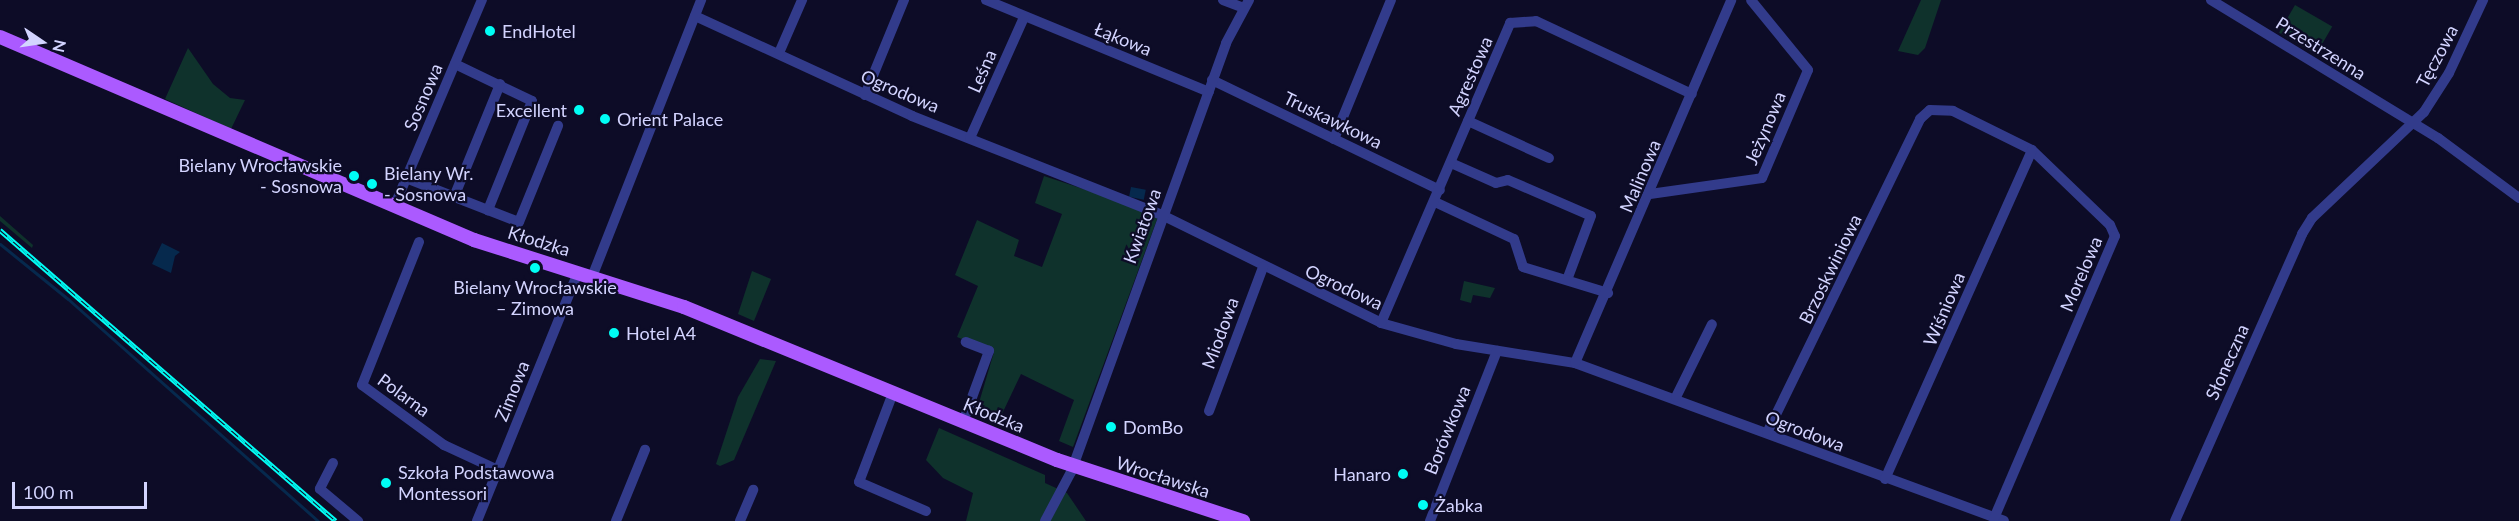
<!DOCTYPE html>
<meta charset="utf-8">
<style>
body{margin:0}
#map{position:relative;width:2519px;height:521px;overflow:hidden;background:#0d0c27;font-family:Lato,sans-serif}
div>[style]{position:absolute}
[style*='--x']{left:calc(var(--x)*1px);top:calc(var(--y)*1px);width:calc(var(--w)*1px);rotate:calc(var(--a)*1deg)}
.green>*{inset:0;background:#0f322c;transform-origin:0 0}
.water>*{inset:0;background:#06294d;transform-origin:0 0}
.stream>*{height:3px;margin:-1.5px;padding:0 1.5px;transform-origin:1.5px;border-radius:1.5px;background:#06294d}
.minor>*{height:10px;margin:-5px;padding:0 5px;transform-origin:5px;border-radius:5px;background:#323b8b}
.major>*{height:14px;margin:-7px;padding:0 7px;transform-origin:7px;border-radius:7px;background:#ab5aff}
.rail>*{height:5px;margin-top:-2.5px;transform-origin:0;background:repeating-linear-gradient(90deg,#0d0c27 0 9px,#00fef5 0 18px);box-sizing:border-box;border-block:2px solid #00fef5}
.dots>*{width:16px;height:16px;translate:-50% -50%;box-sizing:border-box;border:3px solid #0d0c27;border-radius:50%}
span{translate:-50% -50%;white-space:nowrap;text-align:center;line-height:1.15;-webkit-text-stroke:4.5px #0d0c27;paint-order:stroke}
.poi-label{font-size:18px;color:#d3d4ff}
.left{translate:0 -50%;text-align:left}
.right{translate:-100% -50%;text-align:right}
.street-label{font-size:18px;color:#d3d4ff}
.north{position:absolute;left:12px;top:12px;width:60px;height:60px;-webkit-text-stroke:4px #0d0c27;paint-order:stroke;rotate:103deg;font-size:16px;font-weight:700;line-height:24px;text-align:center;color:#d3d4ff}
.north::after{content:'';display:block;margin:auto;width:21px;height:27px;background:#d3d4ff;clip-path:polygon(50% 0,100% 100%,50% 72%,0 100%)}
.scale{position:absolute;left:12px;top:482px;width:135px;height:27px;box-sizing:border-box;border:3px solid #d3d4ff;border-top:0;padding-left:8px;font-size:18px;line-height:21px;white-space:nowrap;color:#d3d4ff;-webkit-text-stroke:4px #0d0c27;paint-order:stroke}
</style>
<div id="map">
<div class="green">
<i style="clip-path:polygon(1921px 0,1941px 0,1925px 48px,1918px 55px,1898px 51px)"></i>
<i style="left:2295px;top:5px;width:43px;height:32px;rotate:30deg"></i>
<i style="clip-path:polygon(188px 48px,213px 84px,230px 98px,245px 100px,231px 129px,165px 99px)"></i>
<i style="clip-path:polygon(1044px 176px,1159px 214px,1073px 447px,1059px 441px,1074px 400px,1021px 374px,1002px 414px,978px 406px,994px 352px,957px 337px,978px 286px,955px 275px,977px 220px,1019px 240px,1014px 256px,1042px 267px,1062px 214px,1035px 203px)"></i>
<i style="clip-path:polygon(0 216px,33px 245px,32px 248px,0 221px)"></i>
<i style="clip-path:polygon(752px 271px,771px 279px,754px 321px,738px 314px)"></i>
<i style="clip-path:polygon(1464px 281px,1495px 288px,1490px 298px,1473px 295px,1471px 303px,1460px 300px)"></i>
<i style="clip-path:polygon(760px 359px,776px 361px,734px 460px,720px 466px,716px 464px,738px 397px)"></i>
<i style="clip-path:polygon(939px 428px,1045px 475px,1045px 483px,1067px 493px,1086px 521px,966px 521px,973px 493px,943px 478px,926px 460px)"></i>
</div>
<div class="water">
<i style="left:1131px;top:187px;width:15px;height:10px;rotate:11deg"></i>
<i style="clip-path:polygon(162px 243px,180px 252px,175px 256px,171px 273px,152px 264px)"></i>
</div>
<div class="stream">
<i style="--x:0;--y:244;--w:87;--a:39"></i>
<i style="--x:68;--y:299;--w:334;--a:41.6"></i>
</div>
<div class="minor">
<i style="--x:986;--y:0;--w:241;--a:22.4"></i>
<i style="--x:1223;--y:0;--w:22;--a:21"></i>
<i style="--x:2211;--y:0;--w:266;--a:31.3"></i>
<i style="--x:2438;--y:138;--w:101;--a:36.5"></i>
<i style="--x:695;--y:16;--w:239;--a:24.7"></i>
<i style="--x:912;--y:116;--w:271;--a:21.6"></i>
<i style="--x:1164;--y:216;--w:242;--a:26.2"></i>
<i style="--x:1381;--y:323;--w:78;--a:15.6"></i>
<i style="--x:1456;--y:344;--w:121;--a:9.1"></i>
<i style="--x:1575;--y:363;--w:457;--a:20.2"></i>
<i style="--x:779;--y:53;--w:58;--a:-66.5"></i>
<i style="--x:455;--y:64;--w:85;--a:25.7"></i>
<i style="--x:532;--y:101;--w:118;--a:112"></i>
<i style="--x:1212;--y:80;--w:253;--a:25.8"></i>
<i style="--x:865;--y:95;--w:103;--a:-67.7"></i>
<i style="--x:1468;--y:121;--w:89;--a:24.6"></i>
<i style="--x:970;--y:138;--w:133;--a:-65.9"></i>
<i style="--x:1334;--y:139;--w:150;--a:-67.7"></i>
<i style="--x:1451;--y:163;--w:49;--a:24"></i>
<i style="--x:1496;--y:183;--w:12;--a:-14"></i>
<i style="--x:1508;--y:180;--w:90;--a:23.4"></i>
<i style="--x:1591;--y:216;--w:68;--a:110.6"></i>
<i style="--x:406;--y:178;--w:121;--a:21.3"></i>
<i style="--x:519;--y:222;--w:104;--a:-67.9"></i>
<i style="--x:1650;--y:194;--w:113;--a:-8.1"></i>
<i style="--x:1762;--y:178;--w:117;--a:-66.9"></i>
<i style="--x:1808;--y:70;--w:90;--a:-129.2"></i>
<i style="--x:454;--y:197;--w:122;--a:-67.8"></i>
<i style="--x:1435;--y:202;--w:87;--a:25.1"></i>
<i style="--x:1514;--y:239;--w:29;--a:72"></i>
<i style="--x:1523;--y:267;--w:89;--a:17"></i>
<i style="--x:394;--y:207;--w:225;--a:-67"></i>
<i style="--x:419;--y:242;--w:154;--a:111.7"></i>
<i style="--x:362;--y:385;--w:102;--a:36.2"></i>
<i style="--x:444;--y:445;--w:60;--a:24.8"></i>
<i style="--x:592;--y:277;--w:298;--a:-68.5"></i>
<i style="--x:1381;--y:323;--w:327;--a:-66.7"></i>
<i style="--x:1510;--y:23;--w:26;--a:-4"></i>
<i style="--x:1536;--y:21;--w:172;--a:25.1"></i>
<i style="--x:1575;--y:363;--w:395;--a:-66.7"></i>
<i style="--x:893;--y:393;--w:95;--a:110.9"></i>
<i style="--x:859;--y:482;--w:73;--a:23.4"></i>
<i style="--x:1676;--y:397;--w:81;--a:-63.7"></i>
<i style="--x:1209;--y:411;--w:154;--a:-69.4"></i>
<i style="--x:963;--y:422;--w:76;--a:-69.9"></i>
<i style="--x:989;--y:351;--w:25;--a:-159"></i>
<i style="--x:1767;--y:433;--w:349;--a:-64"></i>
<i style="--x:1920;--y:119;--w:13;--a:-42"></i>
<i style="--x:1930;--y:110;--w:23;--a:2"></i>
<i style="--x:1953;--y:111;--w:88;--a:26.3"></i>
<i style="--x:2032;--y:150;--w:108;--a:43.9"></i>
<i style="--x:2110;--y:225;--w:12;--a:66"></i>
<i style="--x:2115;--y:236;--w:307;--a:113.2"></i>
<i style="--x:333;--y:463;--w:29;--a:117"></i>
<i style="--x:320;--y:489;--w:50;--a:40.1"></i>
<i style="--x:1885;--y:479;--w:360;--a:-65.9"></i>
<i style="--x:477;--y:521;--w:269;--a:-67.9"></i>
<i style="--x:616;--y:521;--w:77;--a:-67.8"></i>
<i style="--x:740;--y:521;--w:34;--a:-67"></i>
<i style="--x:1045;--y:521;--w:55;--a:-62"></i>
<i style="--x:1071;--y:472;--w:456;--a:-70.1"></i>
<i style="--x:1226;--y:43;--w:49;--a:-61.9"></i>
<i style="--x:1430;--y:521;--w:183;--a:-68.5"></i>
<i style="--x:2175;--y:521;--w:314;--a:-66.1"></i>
<i style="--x:2302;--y:234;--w:19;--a:-58"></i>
<i style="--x:2312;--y:218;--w:154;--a:-43.4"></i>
<i style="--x:2424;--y:112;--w:46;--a:-57.3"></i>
<i style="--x:2449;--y:73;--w:81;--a:-65"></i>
</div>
<div class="major">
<i style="--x:0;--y:37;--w:516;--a:23.18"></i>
<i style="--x:474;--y:240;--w:220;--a:17.7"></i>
<i style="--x:684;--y:307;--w:403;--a:22.3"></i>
<i style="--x:1057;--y:460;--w:196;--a:18.2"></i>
</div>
<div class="rail">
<i style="--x:0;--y:230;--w:444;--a:40.9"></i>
</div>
<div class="dots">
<i style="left:490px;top:31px;background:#00fef5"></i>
<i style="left:579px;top:110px;background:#00fef5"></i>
<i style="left:605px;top:119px;background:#00fef5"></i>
<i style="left:354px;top:176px;background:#00fef5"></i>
<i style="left:372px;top:184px;background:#00fef5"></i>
<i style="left:535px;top:268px;background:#00fef5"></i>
<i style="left:614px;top:333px;background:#00fef5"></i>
<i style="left:1111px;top:427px;background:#00fef5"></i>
<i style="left:1403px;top:474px;background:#00fef5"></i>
<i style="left:386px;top:483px;background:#00fef5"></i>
<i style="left:1423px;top:505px;background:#00fef5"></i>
</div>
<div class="poi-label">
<span class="left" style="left:502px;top:31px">EndHotel</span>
<span class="right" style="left:567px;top:110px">Excellent</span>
<span class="left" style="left:617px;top:119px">Orient Palace</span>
<span class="right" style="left:342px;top:176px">Bielany Wrocławskie<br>- Sosnowa</span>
<span class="left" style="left:384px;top:184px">Bielany Wr.<br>- Sosnowa</span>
<span style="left:535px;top:298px">Bielany Wrocławskie<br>– Zimowa</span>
<span class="left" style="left:626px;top:333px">Hotel A4</span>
<span class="left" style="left:1123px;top:427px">DomBo</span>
<span class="left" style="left:398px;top:483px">Szkoła Podstawowa<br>Montessori</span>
<span class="right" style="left:1391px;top:474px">Hanaro</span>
<span class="left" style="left:1435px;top:505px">Żabka</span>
</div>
<div class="street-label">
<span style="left:1123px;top:39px;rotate:22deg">Łąkowa</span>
<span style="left:2321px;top:48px;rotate:32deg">Przestrzenna</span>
<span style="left:2437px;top:56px;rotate:-62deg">Tęczowa</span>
<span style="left:982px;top:71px;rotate:-66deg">Leśna</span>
<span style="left:1470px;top:76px;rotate:-66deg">Agrestowa</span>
<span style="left:900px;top:91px;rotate:23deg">Ogrodowa</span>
<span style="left:423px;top:97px;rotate:-67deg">Sosnowa</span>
<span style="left:1333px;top:120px;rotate:26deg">Truskawkowa</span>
<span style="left:1765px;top:128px;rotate:-67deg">Jeżynowa</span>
<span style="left:1640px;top:176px;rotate:-67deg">Malinowa</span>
<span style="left:1142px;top:226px;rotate:-70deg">Kwiatowa</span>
<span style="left:539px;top:241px;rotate:17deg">Kłodzka</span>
<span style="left:1830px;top:269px;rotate:-64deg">Brzoskwiniowa</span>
<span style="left:2081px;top:274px;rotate:-67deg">Morelowa</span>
<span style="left:1344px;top:287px;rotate:25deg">Ogrodowa</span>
<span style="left:1944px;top:309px;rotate:-67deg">Wiśniowa</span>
<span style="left:1220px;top:333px;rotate:-70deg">Miodowa</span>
<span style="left:2227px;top:362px;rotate:-66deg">Słoneczna</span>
<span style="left:512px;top:391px;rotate:-68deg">Zimowa</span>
<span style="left:404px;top:395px;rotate:36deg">Polarna</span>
<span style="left:994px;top:415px;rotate:22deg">Kłodzka</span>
<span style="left:1447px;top:430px;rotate:-68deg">Borówkowa</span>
<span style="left:1805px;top:431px;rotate:21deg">Ogrodowa</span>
<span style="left:1163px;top:477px;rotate:18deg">Wrocławska</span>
</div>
<div class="north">N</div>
<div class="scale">100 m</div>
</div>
